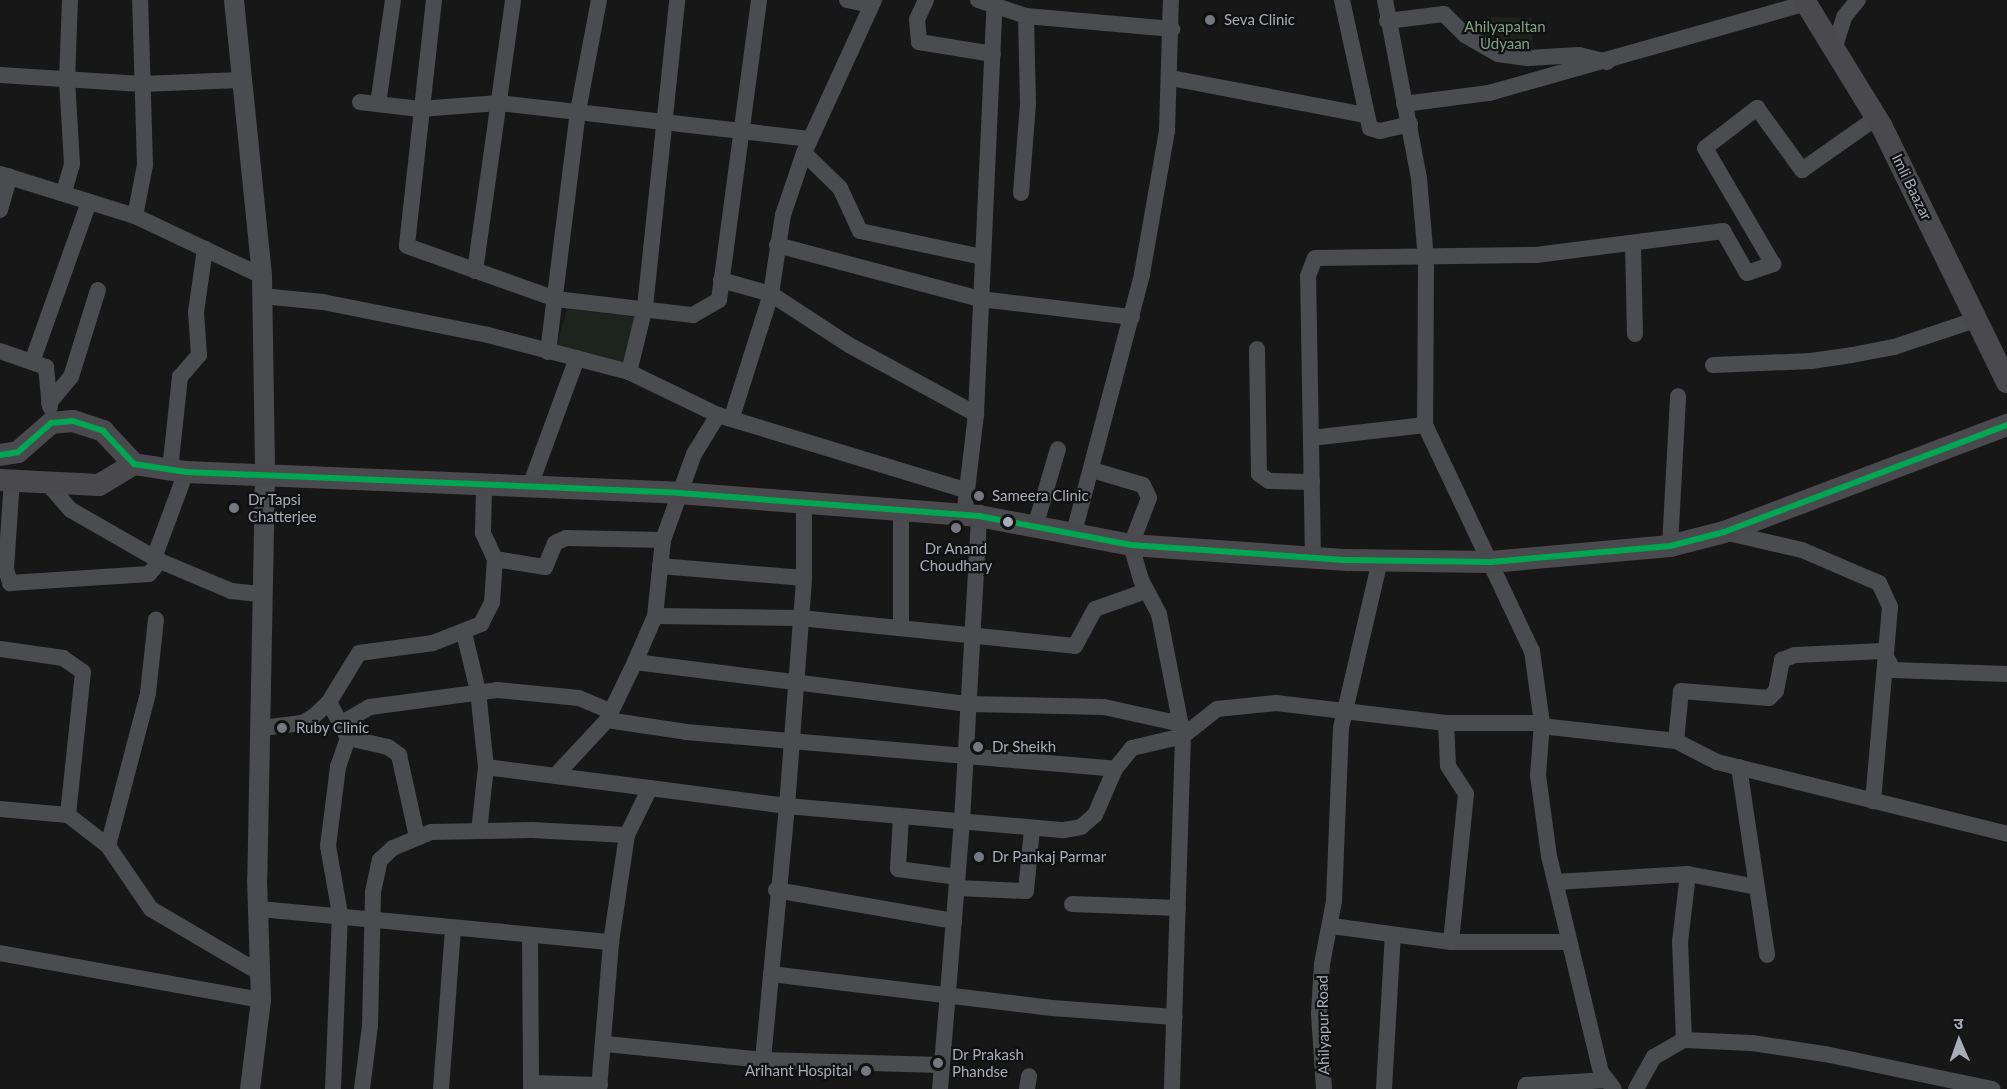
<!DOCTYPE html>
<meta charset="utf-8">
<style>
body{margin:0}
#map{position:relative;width:2007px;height:1089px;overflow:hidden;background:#171717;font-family:Lato,"Noto Sans Devanagari",sans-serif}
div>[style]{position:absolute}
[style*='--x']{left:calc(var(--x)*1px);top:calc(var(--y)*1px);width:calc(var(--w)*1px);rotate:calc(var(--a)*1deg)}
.green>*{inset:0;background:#1d241e}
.minor>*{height:16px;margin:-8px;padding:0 8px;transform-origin:8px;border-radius:8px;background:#4b4c50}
.tertiary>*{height:20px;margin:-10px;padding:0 10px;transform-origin:10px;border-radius:10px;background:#4b4c50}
.secondary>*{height:22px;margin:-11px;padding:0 11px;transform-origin:11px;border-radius:11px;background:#4a4a4e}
.bus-1>*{height:6px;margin:-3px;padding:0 3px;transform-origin:3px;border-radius:3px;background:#00a651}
.dots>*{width:16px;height:16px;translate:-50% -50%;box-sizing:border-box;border:3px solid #111113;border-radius:50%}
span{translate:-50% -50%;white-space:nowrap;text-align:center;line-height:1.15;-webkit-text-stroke:4.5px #111113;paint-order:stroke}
.poi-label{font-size:15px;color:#a8adb8}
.left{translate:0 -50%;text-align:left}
.right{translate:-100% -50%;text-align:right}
.park-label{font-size:15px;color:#7fa381}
.street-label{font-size:15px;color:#a8adb8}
.north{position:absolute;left:1929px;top:1011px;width:60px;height:60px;-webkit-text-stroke:4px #111113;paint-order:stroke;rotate:358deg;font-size:16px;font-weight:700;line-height:24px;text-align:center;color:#a8adb8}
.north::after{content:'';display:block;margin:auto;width:21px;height:27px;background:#a8adb8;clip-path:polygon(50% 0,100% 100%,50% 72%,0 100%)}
</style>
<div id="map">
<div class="green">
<i style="clip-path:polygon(1489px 17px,1531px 18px,1533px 48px,1504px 54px,1476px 38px)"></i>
<i style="clip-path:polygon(567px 309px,637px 317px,624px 369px,556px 349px)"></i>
</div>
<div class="minor">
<i style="--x:434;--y:0;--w:247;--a:96.3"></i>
<i style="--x:407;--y:246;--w:158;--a:19.6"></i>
<i style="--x:556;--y:299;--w:138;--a:6.7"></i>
<i style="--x:693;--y:315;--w:30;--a:-30"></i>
<i style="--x:719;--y:300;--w:303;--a:-82.4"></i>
<i style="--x:847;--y:0;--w:24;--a:12"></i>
<i style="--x:926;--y:0;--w:21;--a:115"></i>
<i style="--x:917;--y:19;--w:23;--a:85"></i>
<i style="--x:919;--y:42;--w:75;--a:9.2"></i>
<i style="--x:978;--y:0;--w:51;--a:18.4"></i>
<i style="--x:1026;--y:16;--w:147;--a:5.1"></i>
<i style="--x:1342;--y:0;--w:131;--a:77.7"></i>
<i style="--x:1370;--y:128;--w:10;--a:17"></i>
<i style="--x:1380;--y:131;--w:31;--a:-13"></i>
<i style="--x:1385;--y:0;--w:181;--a:79.2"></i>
<i style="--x:1419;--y:178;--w:81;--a:85.1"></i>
<i style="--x:1426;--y:259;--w:166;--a:90.3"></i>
<i style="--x:1425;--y:425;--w:250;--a:64.7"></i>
<i style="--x:1532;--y:651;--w:73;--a:82.1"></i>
<i style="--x:1542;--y:723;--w:52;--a:94.4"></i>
<i style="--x:1538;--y:775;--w:82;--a:82.3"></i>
<i style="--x:1549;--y:856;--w:222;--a:76.5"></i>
<i style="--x:1601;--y:1072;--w:21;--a:53"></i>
<i style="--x:1387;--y:21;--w:57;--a:-7"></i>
<i style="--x:1444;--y:14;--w:30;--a:45"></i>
<i style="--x:1465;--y:35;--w:38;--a:30"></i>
<i style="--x:1498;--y:54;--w:30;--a:8"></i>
<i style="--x:1528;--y:58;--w:51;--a:-3.4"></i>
<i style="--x:1579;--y:55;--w:29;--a:14"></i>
<i style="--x:1834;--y:50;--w:34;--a:-73"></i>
<i style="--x:1844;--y:17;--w:22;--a:-51"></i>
<i style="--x:0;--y:75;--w:142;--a:3.6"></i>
<i style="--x:142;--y:84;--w:98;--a:-2.3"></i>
<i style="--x:1171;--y:78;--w:197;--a:10.8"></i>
<i style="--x:360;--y:102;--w:60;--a:6.7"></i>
<i style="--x:420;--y:109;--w:79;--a:-4.3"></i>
<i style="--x:499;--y:103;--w:313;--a:6.6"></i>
<i style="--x:378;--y:104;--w:105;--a:-81.8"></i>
<i style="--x:1404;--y:104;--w:86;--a:-7.4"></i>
<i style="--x:1489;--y:93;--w:330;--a:-15.8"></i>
<i style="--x:804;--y:153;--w:50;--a:44.2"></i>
<i style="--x:840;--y:188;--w:47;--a:65.1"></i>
<i style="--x:860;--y:231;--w:125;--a:12"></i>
<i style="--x:0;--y:174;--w:141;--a:17.3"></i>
<i style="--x:135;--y:216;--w:140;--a:25.3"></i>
<i style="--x:64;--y:192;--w:29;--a:-74"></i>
<i style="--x:72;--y:164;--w:83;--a:-93.4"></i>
<i style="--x:67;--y:81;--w:81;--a:-87.9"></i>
<i style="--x:1021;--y:193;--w:89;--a:-85.5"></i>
<i style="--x:1028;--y:104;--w:88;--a:-91.3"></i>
<i style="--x:0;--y:210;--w:35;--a:-74"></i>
<i style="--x:135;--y:216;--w:52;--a:-78.9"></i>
<i style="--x:145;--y:165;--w:165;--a:-91.7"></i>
<i style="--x:777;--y:245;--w:210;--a:14.9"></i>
<i style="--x:980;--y:299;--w:153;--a:6.8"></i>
<i style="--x:1633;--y:246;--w:88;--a:88.7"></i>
<i style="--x:475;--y:271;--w:274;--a:-82"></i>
<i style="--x:721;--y:280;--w:52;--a:15.6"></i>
<i style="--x:771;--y:294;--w:93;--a:33.2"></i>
<i style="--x:849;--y:345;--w:145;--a:28.5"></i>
<i style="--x:262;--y:296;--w:61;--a:5.6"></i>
<i style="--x:323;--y:302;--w:168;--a:11.3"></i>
<i style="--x:488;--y:335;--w:146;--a:14.7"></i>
<i style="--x:629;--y:372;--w:99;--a:25.8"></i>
<i style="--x:718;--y:415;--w:261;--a:16.9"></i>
<i style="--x:1257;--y:349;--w:125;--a:89.1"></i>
<i style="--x:1259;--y:474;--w:12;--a:35"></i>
<i style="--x:1269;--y:481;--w:43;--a:1.3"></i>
<i style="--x:0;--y:351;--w:49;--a:19.2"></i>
<i style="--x:46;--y:367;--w:40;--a:84.3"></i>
<i style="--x:548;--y:352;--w:243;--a:-82.9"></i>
<i style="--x:578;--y:111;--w:113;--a:-79.3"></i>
<i style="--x:32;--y:362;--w:170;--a:-70.4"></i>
<i style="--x:1713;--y:365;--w:98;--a:-2.3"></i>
<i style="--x:1811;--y:361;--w:41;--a:-8.3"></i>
<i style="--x:1852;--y:355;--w:43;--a:-10.8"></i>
<i style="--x:1894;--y:347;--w:89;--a:-18.4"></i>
<i style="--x:629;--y:372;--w:67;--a:-76.2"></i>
<i style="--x:645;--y:307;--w:309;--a:-84"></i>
<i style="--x:49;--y:403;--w:34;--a:-50"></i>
<i style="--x:71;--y:377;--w:91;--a:-72.8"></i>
<i style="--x:732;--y:417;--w:129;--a:-72.4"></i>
<i style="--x:771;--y:294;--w:80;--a:-81.4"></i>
<i style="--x:783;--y:215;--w:65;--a:-71.3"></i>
<i style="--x:804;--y:153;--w:168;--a:-65.4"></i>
<i style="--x:1311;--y:438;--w:115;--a:-6.5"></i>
<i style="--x:170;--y:470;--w:94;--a:-83.9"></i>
<i style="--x:180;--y:377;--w:29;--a:-49"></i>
<i style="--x:199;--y:355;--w:43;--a:-94"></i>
<i style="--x:196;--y:312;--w:64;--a:-81.9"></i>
<i style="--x:1092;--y:470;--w:53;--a:16.4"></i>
<i style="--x:1143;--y:485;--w:14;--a:65"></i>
<i style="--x:1149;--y:498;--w:50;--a:111"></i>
<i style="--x:1131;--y:545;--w:36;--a:74"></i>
<i style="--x:1141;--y:580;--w:38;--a:62"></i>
<i style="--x:1159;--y:614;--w:124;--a:78.9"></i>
<i style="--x:1183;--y:736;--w:353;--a:91.8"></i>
<i style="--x:12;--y:480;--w:89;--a:93.9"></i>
<i style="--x:6;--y:569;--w:15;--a:74"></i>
<i style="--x:10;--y:583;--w:139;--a:-3.7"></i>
<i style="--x:149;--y:574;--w:17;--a:-50"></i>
<i style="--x:49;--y:485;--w:33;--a:49"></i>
<i style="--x:71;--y:510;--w:103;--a:29.8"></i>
<i style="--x:160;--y:561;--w:77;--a:22.9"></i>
<i style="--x:231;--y:591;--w:31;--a:6"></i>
<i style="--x:530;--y:486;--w:136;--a:-69.8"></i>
<i style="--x:901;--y:510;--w:117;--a:90"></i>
<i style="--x:964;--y:516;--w:103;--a:-83.3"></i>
<i style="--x:976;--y:414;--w:414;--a:-87.4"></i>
<i style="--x:1035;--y:527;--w:81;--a:-73.6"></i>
<i style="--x:1724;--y:532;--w:80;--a:13"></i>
<i style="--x:1802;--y:550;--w:84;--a:23.2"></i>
<i style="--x:1879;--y:583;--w:26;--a:65"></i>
<i style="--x:1890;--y:607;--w:195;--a:95"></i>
<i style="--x:1073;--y:536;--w:271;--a:-75.2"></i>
<i style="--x:1142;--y:274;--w:145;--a:-80.1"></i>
<i style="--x:1167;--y:131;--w:131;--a:-88.3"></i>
<i style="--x:1670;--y:546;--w:150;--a:-86.9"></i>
<i style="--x:154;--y:558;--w:92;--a:-69.6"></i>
<i style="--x:1313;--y:558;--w:282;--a:-91"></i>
<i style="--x:1308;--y:276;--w:19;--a:-69"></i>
<i style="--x:1315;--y:258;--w:221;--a:-0.8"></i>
<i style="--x:1536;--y:255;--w:189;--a:-7.3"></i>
<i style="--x:1723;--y:231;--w:48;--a:60.3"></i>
<i style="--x:1747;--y:273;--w:28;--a:-19"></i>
<i style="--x:1773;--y:264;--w:134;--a:-120.4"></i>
<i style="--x:1705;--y:148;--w:66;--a:-37.6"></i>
<i style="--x:1757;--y:108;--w:77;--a:54"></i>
<i style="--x:1802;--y:170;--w:90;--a:-35.1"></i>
<i style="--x:495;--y:559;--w:51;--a:9.1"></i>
<i style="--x:545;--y:567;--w:26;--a:-67"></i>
<i style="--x:555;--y:543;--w:12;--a:-24"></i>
<i style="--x:566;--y:538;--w:97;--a:1.2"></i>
<i style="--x:660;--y:566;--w:144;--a:4.8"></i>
<i style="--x:655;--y:616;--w:145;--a:0.8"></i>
<i style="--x:800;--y:618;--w:276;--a:5.8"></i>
<i style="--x:1075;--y:646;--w:42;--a:-61.6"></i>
<i style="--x:1095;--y:609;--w:54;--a:-19.4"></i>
<i style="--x:464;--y:633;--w:60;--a:76.4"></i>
<i style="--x:478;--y:691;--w:76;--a:84"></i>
<i style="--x:486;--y:767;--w:64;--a:96.2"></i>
<i style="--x:0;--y:649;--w:64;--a:8.1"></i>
<i style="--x:63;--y:658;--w:24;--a:35"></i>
<i style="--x:83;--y:672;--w:144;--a:96"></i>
<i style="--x:635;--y:662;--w:334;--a:7.2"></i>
<i style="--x:966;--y:704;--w:138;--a:1.2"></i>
<i style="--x:1104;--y:707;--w:79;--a:12.4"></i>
<i style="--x:329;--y:702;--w:41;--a:62.2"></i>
<i style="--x:348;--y:738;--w:41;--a:12.7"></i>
<i style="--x:388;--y:747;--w:14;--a:36"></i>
<i style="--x:399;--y:755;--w:84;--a:77.6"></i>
<i style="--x:607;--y:720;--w:80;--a:8.6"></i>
<i style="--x:686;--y:732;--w:431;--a:4.9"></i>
<i style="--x:342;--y:723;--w:32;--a:-30"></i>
<i style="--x:370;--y:707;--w:128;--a:-7.6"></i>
<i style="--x:497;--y:690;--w:82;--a:5.6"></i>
<i style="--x:579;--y:698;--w:33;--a:23"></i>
<i style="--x:1446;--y:723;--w:43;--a:87.3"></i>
<i style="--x:1448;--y:766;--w:33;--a:57"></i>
<i style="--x:1466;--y:794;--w:149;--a:95.8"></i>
<i style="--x:1541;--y:726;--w:136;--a:6.3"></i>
<i style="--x:1676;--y:741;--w:46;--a:27.1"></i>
<i style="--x:1717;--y:762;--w:299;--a:13.9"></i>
<i style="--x:262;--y:728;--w:40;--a:-7.1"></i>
<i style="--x:302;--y:723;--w:13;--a:-29"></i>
<i style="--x:313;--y:717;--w:22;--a:-43"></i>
<i style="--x:329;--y:702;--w:57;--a:-58.5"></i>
<i style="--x:359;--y:653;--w:75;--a:-7.7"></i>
<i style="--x:433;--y:643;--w:52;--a:-21.6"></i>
<i style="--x:481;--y:624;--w:25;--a:-63"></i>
<i style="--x:492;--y:602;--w:43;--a:-86"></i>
<i style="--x:495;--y:559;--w:29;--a:-115"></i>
<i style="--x:483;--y:533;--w:49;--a:-88.8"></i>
<i style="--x:1676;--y:741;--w:50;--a:-84.3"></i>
<i style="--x:1681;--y:691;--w:88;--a:4.5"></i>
<i style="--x:1769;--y:698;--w:10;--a:-45"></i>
<i style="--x:1776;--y:691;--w:32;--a:-79"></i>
<i style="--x:1782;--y:660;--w:14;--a:-21"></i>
<i style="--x:1795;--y:655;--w:88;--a:-2.6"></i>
<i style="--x:1883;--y:651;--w:21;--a:62"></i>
<i style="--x:1893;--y:670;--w:114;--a:2"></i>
<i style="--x:486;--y:767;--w:165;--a:7.3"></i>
<i style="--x:1739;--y:767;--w:190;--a:81.5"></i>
<i style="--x:555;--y:776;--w:76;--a:-47.1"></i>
<i style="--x:607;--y:720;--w:64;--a:-64.2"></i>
<i style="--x:635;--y:662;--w:50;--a:-66.5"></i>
<i style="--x:655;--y:616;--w:76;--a:-84"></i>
<i style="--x:663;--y:540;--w:91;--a:-70.2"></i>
<i style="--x:694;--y:454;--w:46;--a:-58.4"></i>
<i style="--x:0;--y:809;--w:68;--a:5"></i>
<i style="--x:68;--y:815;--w:51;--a:37.8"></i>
<i style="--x:108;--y:846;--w:76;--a:55.7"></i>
<i style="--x:151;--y:909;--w:126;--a:30.4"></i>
<i style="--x:901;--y:817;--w:52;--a:93.3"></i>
<i style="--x:898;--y:869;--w:60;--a:7.7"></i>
<i style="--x:108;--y:846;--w:158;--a:-75.3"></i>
<i style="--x:148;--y:693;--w:74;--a:-83.8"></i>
<i style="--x:1556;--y:882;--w:132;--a:-3.5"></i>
<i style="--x:1688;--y:874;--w:70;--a:10.7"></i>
<i style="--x:957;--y:888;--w:69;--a:2.5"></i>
<i style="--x:1026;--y:891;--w:62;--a:-84.5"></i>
<i style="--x:776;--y:890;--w:181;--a:9.9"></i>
<i style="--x:1072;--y:904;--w:106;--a:2.2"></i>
<i style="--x:260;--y:909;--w:353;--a:5.4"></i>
<i style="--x:1332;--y:926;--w:120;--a:7.7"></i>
<i style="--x:1451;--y:942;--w:118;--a:0"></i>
<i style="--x:530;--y:936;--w:153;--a:89.6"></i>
<i style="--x:0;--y:953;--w:265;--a:10.2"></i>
<i style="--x:771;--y:974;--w:283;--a:6.9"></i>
<i style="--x:1052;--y:1008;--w:123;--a:4.2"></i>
<i style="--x:1684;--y:1040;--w:98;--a:-92.3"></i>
<i style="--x:1680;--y:942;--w:68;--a:-83.3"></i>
<i style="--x:606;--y:1044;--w:158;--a:5.8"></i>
<i style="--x:763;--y:1060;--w:178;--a:1.6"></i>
<i style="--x:763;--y:1060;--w:255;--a:-84.6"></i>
<i style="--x:787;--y:806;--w:229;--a:-85.7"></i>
<i style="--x:804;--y:578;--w:74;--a:-90"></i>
<i style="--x:532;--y:1083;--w:68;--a:1.7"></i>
<i style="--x:333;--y:1089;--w:175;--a:-87.7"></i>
<i style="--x:340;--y:914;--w:69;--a:-100"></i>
<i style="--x:328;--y:846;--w:80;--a:-82.8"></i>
<i style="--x:338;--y:767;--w:31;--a:-71"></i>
<i style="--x:362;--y:1089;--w:64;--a:-82.8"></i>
<i style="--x:370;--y:1026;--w:134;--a:-88.7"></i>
<i style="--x:373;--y:892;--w:33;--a:-78"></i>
<i style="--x:380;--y:860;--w:18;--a:-43"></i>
<i style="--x:393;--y:848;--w:41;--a:-22.8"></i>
<i style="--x:431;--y:832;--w:101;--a:-1.1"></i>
<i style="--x:532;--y:830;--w:95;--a:3"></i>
<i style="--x:441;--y:1089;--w:159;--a:-85.7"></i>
<i style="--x:599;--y:1089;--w:147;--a:-85.3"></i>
<i style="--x:611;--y:942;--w:108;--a:-81.5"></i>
<i style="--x:627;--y:835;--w:52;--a:-63.9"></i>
<i style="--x:650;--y:788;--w:138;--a:7.5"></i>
<i style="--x:787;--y:806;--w:278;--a:5"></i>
<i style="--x:1064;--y:830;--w:17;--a:-10"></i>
<i style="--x:1081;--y:827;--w:18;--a:-41"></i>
<i style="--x:1095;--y:815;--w:50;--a:-66.5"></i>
<i style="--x:1115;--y:769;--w:27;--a:-51"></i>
<i style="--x:1132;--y:748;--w:52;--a:-13.2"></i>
<i style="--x:1183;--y:736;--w:43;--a:-38.5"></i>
<i style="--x:1217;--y:709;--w:59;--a:-5.8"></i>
<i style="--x:1276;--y:703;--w:171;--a:6.7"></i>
<i style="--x:1446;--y:723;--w:96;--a:0"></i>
<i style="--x:940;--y:1089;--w:268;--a:-85.3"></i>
<i style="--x:962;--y:822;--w:306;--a:-86.8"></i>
<i style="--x:1027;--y:1089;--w:13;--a:-81"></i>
<i style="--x:1324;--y:1089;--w:76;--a:-93.8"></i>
<i style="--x:1319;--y:1013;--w:49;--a:-86.5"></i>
<i style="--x:1322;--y:964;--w:64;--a:-79.2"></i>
<i style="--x:1334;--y:901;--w:173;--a:-87.7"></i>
<i style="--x:1341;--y:728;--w:171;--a:-76.9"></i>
<i style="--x:1384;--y:1089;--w:154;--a:-86.7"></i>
<i style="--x:1525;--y:1089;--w:4;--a:-76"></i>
<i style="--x:1526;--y:1085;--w:81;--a:-3.5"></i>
<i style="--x:1636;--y:1089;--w:37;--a:-61"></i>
<i style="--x:1654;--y:1057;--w:34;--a:-30"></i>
<i style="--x:1684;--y:1040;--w:68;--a:2.5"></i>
<i style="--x:1752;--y:1043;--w:74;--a:8.6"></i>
<i style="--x:1825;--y:1054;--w:171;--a:11.8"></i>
</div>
<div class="tertiary">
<i style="--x:234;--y:0;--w:277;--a:84.2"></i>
<i style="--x:262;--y:276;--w:201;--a:89.1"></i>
<i style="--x:265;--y:477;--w:402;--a:91.1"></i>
<i style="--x:257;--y:879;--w:121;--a:88.1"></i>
<i style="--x:261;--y:1000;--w:90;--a:97"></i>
</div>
<div class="secondary">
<i style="--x:1804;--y:0;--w:149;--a:58.4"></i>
<i style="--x:1882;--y:127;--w:284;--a:63.9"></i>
<i style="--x:0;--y:455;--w:18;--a:-9"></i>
<i style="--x:18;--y:452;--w:44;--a:-41.3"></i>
<i style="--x:51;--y:423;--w:22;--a:-5"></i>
<i style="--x:73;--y:421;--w:32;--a:18"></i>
<i style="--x:103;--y:431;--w:45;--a:46.8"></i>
<i style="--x:134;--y:464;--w:53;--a:8.7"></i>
<i style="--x:186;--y:472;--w:493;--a:2.4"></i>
<i style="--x:679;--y:493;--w:301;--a:4.4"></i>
<i style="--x:979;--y:516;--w:155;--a:10.8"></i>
<i style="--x:1131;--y:545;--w:217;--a:4"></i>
<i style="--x:1347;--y:560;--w:144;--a:0.8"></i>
<i style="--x:1491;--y:562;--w:180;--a:-5.1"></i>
<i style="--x:1670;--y:546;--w:56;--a:-14.5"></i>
<i style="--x:1724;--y:532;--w:303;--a:-20.7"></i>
<i style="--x:0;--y:480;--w:99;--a:2.9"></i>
<i style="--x:99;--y:485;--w:41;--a:-31"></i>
</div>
<div class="bus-1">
<i style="--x:0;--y:455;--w:18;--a:-9"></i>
<i style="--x:18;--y:452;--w:44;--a:-41.3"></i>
<i style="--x:51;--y:423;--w:22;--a:-5"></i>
<i style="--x:73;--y:421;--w:32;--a:18"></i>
<i style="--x:103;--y:431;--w:45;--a:46.8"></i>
<i style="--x:134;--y:464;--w:53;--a:8.7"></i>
<i style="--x:186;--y:472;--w:493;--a:2.4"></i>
<i style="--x:679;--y:493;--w:301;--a:4.4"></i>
<i style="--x:979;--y:516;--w:155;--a:10.8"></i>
<i style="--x:1131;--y:545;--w:217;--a:4"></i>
<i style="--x:1347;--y:560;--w:144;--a:0.8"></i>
<i style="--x:1491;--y:562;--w:180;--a:-5.1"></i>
<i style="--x:1670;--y:546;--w:56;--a:-14.5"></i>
<i style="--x:1724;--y:532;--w:303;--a:-20.7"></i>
</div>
<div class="dots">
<i style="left:1210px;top:20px;background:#757880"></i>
<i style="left:979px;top:496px;background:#757880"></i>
<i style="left:234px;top:508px;background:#757880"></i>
<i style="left:1008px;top:522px;background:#a8adb8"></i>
<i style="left:956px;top:528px;background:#757880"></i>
<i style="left:282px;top:728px;background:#757880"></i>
<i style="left:978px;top:747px;background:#757880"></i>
<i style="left:979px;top:857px;background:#757880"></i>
<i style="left:938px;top:1063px;background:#757880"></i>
<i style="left:866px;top:1071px;background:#757880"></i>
</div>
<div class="poi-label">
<span class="left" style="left:1224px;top:20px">Seva Clinic</span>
<span class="left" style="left:992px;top:496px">Sameera Clinic</span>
<span class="left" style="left:248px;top:508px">Dr Tapsi<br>Chatterjee</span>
<span style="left:956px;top:557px">Dr Anand<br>Choudhary</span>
<span class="left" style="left:296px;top:728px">Ruby Clinic</span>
<span class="left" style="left:992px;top:747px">Dr Sheikh</span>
<span class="left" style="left:992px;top:857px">Dr Pankaj Parmar</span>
<span class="left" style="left:952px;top:1063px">Dr Prakash<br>Phandse</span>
<span class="right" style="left:852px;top:1071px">Arihant Hospital</span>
</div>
<div class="park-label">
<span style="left:1505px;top:35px">Ahilyapaltan<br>Udyaan</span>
</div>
<div class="street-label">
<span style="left:1912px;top:187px;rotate:64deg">Imli Baazar</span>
<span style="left:1323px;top:1025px;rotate:-91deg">Ahilyapur Road</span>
</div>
<div class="north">उ</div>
</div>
